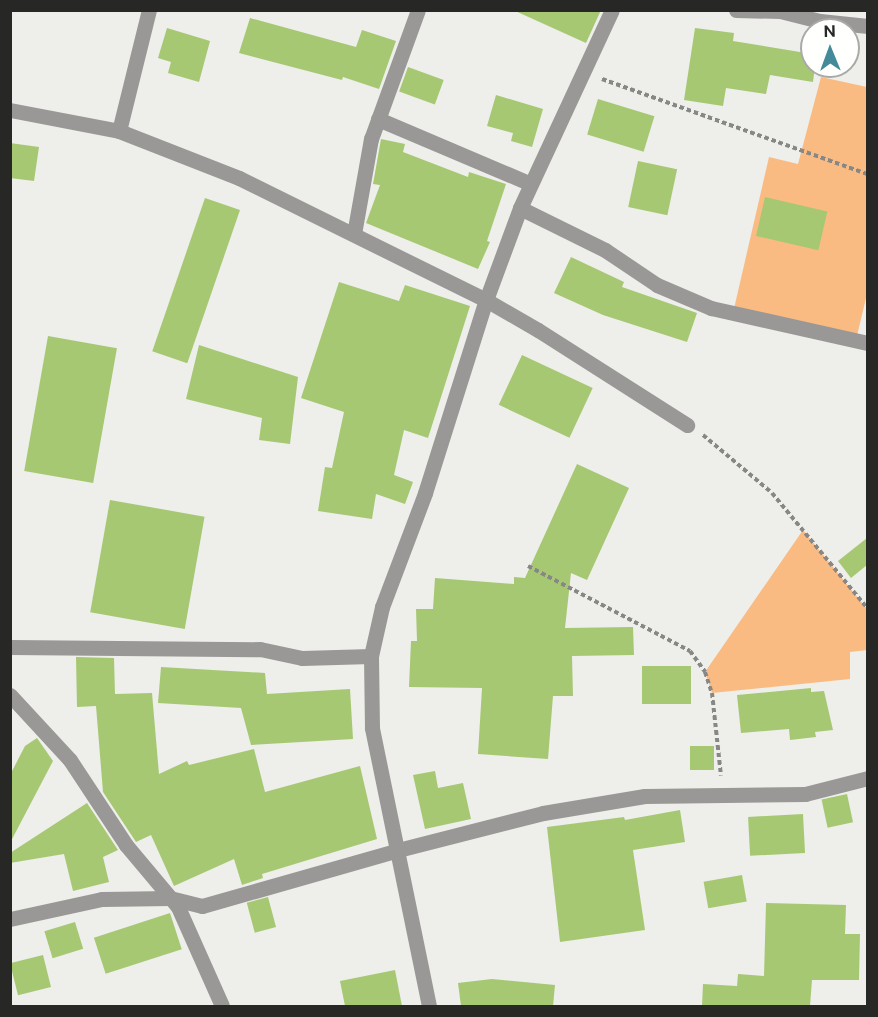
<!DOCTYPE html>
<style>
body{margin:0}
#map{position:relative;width:878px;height:1017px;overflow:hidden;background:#eeeeea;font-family:"Public Sans",sans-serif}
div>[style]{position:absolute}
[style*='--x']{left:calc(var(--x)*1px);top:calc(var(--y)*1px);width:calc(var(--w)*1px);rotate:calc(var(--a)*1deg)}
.green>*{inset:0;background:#fabb82}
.building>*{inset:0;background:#a6c873;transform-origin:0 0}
.path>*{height:4px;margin-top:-2px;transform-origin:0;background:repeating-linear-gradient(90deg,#878785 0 4.5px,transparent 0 7.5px)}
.lane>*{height:15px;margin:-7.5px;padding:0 7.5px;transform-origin:7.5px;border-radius:7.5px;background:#999897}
.street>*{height:15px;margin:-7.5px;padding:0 7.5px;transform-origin:7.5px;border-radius:7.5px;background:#999897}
span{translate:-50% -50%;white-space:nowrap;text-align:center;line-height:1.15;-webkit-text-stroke:5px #fffffe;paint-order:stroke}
.frame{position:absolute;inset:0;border:12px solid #272726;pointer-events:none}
.north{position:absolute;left:800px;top:18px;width:60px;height:60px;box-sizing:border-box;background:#fffffe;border:2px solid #a9a9a8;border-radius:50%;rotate:359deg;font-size:16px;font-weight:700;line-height:24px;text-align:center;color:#272726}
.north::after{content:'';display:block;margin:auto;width:21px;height:27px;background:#458a98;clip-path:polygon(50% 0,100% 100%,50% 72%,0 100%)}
</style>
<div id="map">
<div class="green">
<i style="clip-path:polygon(821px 77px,867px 87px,867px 294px,856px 340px,733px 313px,769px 157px,798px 164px)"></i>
<i style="clip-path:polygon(803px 530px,867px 609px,867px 650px,850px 652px,850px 679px,712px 693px,705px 672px)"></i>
</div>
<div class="building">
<i style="clip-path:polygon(513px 10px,601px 10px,586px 43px)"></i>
<i style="clip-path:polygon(250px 18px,356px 47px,362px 30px,396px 41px,379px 89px,343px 77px,342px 80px,239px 53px)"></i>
<i style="clip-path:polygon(167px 28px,210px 41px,199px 82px,168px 73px,171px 62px,158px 58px)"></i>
<i style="clip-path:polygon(695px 28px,734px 33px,733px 41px,812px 54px,812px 66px,815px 66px,813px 82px,770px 75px,766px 94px,726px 88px,723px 106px,684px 100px)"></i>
<i style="left:408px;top:67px;width:38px;height:26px;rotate:20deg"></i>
<i style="clip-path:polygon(496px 95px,543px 109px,532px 147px,511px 141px,513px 133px,487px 126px)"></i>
<i style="left:598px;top:99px;width:59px;height:37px;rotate:17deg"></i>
<i style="clip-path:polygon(381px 139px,405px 144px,403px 152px,468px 177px,469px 172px,506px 184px,487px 241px,490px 242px,478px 269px,366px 223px,380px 185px,373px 184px)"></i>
<i style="clip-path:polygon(10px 143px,39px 147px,34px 181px,10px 178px)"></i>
<i style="left:638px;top:161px;width:40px;height:47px;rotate:12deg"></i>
<i style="left:765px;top:197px;width:64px;height:40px;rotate:13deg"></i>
<i style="left:205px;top:198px;width:37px;height:162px;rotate:19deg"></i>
<i style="clip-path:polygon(571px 257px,624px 282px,622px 287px,697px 313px,687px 342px,603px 315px,554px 293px)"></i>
<i style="clip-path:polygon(339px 282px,399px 301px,405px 285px,470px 306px,428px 438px,404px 430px,394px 475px,413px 482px,405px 504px,376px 494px,372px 519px,318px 511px,325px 467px,332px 468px,344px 412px,301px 398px)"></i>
<i style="left:48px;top:336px;width:70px;height:137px;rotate:10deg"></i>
<i style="clip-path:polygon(199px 345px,298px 377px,290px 444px,259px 440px,262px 418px,186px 399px)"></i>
<i style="left:522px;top:355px;width:78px;height:55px;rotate:25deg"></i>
<i style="clip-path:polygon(577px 464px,629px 488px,587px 580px,571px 573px,565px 628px,633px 627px,634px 655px,572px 656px,573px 696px,553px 696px,548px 759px,478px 754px,482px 688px,409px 687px,411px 641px,417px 641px,416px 609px,433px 609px,435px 578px,514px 584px,514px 577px,525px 578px)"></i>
<i style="left:110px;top:500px;width:96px;height:114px;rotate:10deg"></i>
<i style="clip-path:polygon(867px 538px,867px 565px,851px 578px,838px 561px)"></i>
<i style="clip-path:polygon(76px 657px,114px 658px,115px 694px,152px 693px,159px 774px,187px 761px,189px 765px,254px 749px,265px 792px,360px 766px,377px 839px,262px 874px,263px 878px,242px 885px,234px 859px,174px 886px,151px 835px,136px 842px,103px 792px,96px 706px,77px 707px)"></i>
<i style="left:642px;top:666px;width:49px;height:38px"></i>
<i style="clip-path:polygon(161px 667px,265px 673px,267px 694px,350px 689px,353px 739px,251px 745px,241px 708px,158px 703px)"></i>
<i style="clip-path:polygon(811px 688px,811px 692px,824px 691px,833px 730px,815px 732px,816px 737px,790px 740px,789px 729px,741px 733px,737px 695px)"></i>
<i style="clip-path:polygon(37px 738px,53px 761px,10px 843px,10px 775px,25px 746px)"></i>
<i style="left:714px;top:746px;width:24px;height:24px;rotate:90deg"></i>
<i style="clip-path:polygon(435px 771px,438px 788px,463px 783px,471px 819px,425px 829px,413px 775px)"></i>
<i style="left:847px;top:794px;width:29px;height:26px;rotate:78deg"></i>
<i style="clip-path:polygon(87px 803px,118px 850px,103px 857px,109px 882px,73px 891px,64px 854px,10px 863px,10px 853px)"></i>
<i style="clip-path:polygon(680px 810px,685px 842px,633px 850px,645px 930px,560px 942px,547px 827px,624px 817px,625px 820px)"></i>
<i style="left:803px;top:814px;width:39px;height:55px;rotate:87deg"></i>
<i style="left:742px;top:875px;width:27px;height:39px;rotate:80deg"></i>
<i style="left:268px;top:897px;width:31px;height:22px;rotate:75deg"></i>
<i style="clip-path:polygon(766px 903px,846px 905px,845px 934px,860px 934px,859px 980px,812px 980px,810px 1006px,702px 1006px,703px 984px,737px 986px,738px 974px,764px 976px)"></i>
<i style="left:170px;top:913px;width:38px;height:80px;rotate:72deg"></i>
<i style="left:75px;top:922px;width:28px;height:32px;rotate:73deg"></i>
<i style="left:43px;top:955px;width:33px;height:34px;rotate:76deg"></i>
<i style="clip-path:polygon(395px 970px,402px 1006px,345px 1006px,340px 981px)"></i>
<i style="clip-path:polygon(492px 979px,555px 985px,553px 1006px,461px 1006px,458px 983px)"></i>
</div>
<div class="path">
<i style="--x:602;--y:79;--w:282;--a:19.7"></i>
<i style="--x:703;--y:435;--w:90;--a:40"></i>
<i style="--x:772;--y:493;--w:151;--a:50.4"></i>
<i style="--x:528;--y:566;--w:183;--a:27.7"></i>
<i style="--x:690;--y:651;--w:26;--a:54"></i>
<i style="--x:705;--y:672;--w:22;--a:72"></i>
<i style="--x:712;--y:693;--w:83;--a:83.8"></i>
</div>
<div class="lane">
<i style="--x:736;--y:10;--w:44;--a:1.3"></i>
<i style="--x:780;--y:11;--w:41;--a:14"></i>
<i style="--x:820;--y:21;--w:48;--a:5.9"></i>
</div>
<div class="street">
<i style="--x:10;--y:110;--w:111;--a:10.9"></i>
<i style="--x:119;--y:131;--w:129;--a:21.4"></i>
<i style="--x:239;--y:178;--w:275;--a:26.3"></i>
<i style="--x:486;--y:300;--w:60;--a:30"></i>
<i style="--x:538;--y:330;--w:177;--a:32.5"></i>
<i style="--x:378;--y:119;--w:164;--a:23"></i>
<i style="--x:119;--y:131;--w:125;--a:-76.1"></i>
<i style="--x:520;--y:208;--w:95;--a:26.3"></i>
<i style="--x:605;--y:250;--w:63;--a:33.9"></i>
<i style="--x:657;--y:285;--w:59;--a:23.1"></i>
<i style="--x:711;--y:308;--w:161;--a:12.6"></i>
<i style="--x:354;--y:234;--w:97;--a:-79.9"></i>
<i style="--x:371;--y:139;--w:137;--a:-70"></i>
<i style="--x:10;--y:647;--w:250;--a:0.5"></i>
<i style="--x:260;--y:649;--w:43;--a:12.1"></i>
<i style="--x:302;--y:658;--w:69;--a:-1.7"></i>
<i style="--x:10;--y:695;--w:88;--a:47.3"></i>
<i style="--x:70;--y:760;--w:102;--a:56.6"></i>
<i style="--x:126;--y:845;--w:81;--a:50"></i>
<i style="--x:178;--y:907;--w:108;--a:66"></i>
<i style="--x:10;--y:919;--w:94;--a:-12.3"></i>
<i style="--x:102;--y:899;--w:68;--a:-0.8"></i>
<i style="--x:170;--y:898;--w:33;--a:14"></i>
<i style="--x:202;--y:906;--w:204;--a:-15.9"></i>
<i style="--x:398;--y:850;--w:150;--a:-14.3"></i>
<i style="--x:543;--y:813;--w:103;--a:-9.5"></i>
<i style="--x:645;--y:796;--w:160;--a:-0.7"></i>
<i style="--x:805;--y:794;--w:65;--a:-14.3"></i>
<i style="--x:429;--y:1006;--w:284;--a:-101.6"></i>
<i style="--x:372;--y:728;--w:72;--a:-90.8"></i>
<i style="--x:371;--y:656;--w:50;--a:-77.3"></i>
<i style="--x:382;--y:607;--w:122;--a:-69.3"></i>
<i style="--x:425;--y:493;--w:202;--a:-72.5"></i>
<i style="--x:486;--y:300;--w:98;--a:-69.7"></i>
<i style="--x:520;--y:208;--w:218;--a:-65.1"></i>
</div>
<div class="frame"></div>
<div class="north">N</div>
</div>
